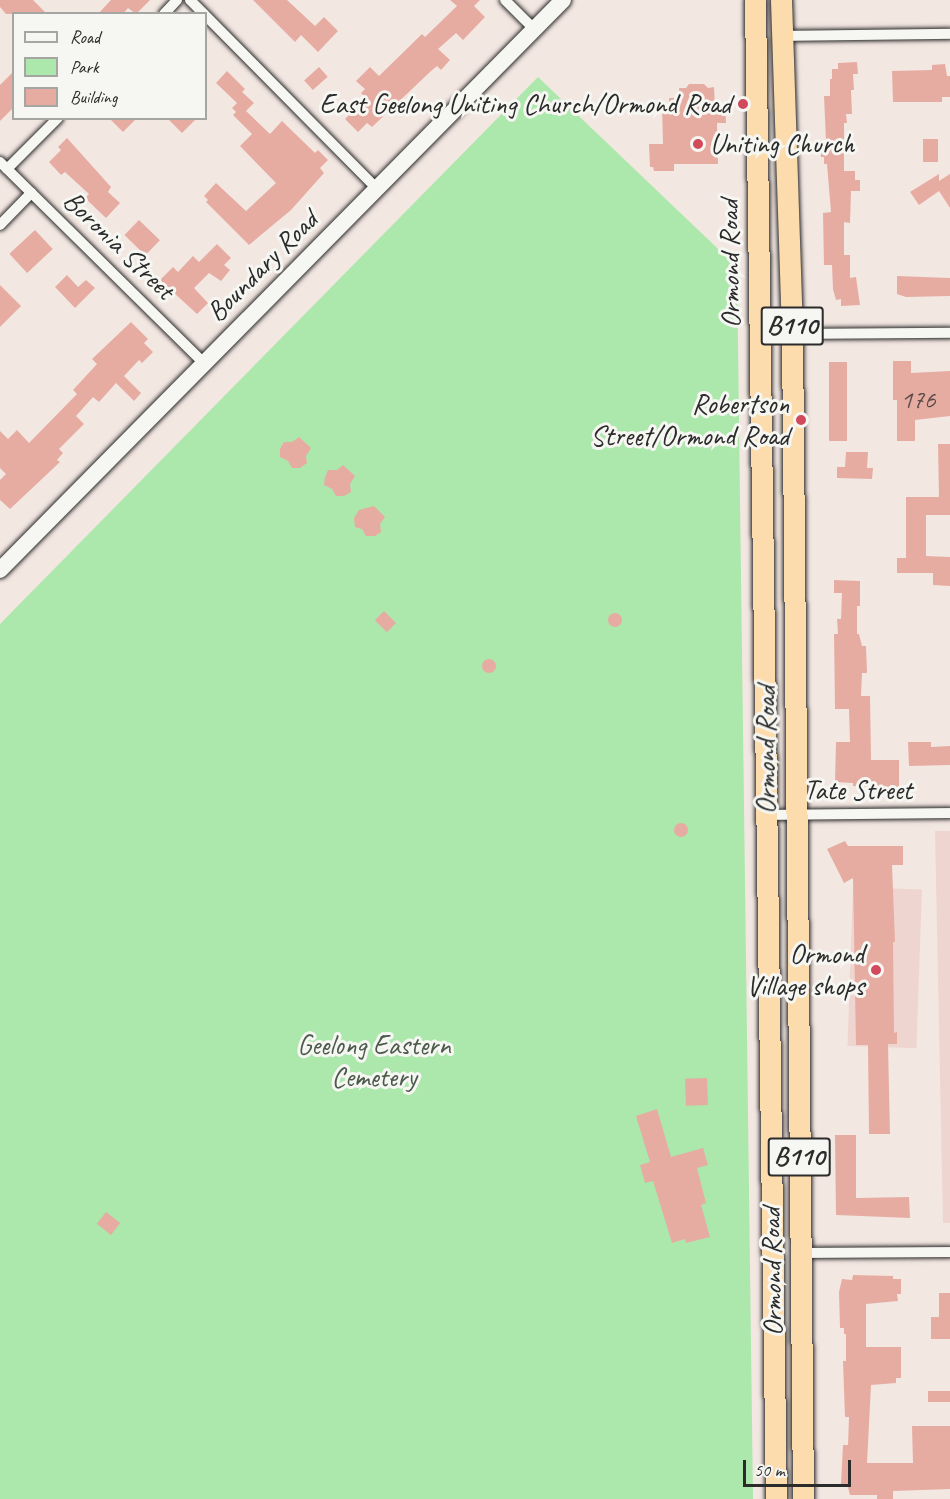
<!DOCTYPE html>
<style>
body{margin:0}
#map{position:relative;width:950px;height:1499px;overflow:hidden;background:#f3e7e2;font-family:Caveat,sans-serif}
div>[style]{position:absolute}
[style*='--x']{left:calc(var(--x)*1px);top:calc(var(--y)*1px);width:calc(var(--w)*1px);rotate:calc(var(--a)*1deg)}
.built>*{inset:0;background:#efd5cf;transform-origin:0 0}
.green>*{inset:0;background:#ace7ac}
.building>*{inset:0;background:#e6aca2;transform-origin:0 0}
.round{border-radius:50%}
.roads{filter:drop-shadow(0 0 2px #2b2b2b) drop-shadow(0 0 2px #2b2b2b)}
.street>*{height:10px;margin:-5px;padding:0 5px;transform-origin:5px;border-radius:5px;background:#f6f6f2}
.secondary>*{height:16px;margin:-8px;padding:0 8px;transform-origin:8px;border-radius:8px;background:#f6f6f2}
.highway>*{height:21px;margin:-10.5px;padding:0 10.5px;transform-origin:10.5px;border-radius:10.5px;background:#fcdcac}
.dots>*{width:16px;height:16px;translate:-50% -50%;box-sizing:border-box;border:3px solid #f6f6f2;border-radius:50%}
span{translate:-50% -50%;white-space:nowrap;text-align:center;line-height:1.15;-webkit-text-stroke:6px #f6f6f2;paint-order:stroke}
.number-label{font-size:26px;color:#5a4b49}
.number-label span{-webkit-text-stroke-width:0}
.shield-label span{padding:2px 4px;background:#f6f6f2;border:2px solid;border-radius:4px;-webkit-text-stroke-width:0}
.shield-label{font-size:27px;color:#2b2b2b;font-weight:700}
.poi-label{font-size:28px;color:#2b2b2b}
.right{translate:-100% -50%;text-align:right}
.left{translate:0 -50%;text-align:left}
.street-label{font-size:28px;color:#2b2b2b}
.park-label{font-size:28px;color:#4b5a4b}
.legend{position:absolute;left:12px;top:12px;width:195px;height:108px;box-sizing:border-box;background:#f6f6f2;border:2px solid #a5a5a2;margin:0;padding:8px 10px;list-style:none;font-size:18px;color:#2b2b2b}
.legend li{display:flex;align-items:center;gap:12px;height:30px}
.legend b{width:30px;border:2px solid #a5a5a2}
.scale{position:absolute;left:743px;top:1460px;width:108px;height:27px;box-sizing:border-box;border:3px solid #2b2b2b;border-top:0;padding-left:8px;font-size:18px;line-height:21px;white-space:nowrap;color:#2b2b2b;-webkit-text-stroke:4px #f6f6f2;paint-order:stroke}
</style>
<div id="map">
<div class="built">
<i style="clip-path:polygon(935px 831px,950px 831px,950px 1223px,943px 1223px)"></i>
<i style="left:853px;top:887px;width:69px;height:159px;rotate:2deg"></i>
</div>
<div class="green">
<i style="clip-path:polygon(538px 77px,737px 267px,753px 1499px,0 1499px,0 624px)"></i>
</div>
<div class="building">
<i style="clip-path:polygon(0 0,33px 0,47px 14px,6px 14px,0 7px)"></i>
<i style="clip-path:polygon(111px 0,150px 0,136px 14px,128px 8px,123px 14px,98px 14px)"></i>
<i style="clip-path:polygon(253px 0,287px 0,315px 26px,324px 17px,338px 31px,318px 52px,301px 35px,295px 42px)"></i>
<i style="clip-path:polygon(450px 0,480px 0,474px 6px,485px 17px,463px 40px,456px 33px,438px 49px,450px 60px,441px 70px,437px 66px,431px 71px,372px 127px,367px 123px,358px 132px,345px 119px,366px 98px,361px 93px,365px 89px,356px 81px,370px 67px,379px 76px,422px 34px,425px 37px,457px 6px)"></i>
<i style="clip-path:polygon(857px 62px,858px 74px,853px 74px,854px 90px,851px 90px,852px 114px,846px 114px,847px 123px,844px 123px,844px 171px,855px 171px,855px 180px,860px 180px,860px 191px,851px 191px,850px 223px,844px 222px,844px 255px,850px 255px,850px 278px,856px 277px,860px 305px,841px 306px,841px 299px,836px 300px,833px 289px,832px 265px,824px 265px,823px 213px,831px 212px,827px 164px,824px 164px,824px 157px,821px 157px,821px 141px,826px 141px,824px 96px,830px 96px,830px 79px,832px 79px,832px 69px,838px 69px,838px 63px)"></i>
<i style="clip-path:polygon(945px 64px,947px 76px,950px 76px,950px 97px,942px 97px,942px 102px,893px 102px,892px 71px,932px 70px,932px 65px)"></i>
<i style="left:319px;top:67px;width:13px;height:20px;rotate:48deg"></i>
<i style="clip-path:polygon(14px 71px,14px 107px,0 121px,0 85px)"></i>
<i style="clip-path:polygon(227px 71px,245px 89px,242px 92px,254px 103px,246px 111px,270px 134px,282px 121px,315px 153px,318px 150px,328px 160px,320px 168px,324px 173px,291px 210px,249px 245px,206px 202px,208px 200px,204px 196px,216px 183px,246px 211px,276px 183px,240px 146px,252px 134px,233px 115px,236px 112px,232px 108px,237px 103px,216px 83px)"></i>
<i style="clip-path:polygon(689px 84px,704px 84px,708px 88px,714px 87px,715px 107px,725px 106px,726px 123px,717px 123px,718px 164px,674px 164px,674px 171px,654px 171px,653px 167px,650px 167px,649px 144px,663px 144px,662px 106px,669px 106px,669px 98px,680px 98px,679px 88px,686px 88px)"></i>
<i style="clip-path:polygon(109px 118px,137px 118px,123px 132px)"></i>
<i style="clip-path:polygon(167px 118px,197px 118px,182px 133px)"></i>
<i style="clip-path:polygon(67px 138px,111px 187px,108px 192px,120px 203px,106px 218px,85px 198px,89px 194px,65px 172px,61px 175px,49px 162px,61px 150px,58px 147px)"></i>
<i style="left:923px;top:139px;width:15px;height:23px"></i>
<i style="clip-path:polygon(939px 174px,939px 181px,950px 174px,950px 208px,939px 191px,919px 205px,910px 192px)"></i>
<i style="left:139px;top:220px;width:29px;height:21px;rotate:44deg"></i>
<i style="left:35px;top:230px;width:26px;height:35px;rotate:47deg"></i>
<i style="clip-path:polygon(217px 244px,231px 258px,224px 265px,230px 270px,221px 281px,209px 273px,194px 288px,208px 303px,197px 314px,160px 280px,173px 267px,178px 272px,193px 256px,199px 262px)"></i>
<i style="clip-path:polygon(67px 275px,78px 287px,86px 280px,95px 288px,75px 308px,55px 287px)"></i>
<i style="clip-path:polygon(897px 276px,950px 278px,950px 296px,906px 297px,897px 294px)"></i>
<i style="clip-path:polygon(0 285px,21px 306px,0 327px)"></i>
<i style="clip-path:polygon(131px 322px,148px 339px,144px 343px,153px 352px,142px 363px,139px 360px,124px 376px,141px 393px,134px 401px,116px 383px,99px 402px,93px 397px,76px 416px,84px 424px,59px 449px,63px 453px,57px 460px,60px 462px,10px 509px,0 500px,0 480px,6px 474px,0 468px,0 431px,8px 439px,17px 430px,29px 443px,77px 394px,73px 390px,97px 364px,92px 359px)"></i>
<i style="clip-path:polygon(893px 361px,911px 361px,911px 373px,950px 371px,950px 416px,915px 420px,915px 441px,897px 441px,897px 400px,893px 400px)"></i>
<i style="left:829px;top:362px;width:18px;height:79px"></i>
<i style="clip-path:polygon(299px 437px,311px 448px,306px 456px,307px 463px,300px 468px,292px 468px,288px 461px,280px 457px,280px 449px,284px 442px,292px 442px)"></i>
<i style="clip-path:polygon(938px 444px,950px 444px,950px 515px,926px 515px,926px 556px,950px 557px,950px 586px,933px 585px,933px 573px,897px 573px,897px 558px,906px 558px,906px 497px,939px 497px)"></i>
<i style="clip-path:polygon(846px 452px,868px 452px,867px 468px,873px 468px,872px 479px,837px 478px,837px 467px,845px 467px)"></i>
<i style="clip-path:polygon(343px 465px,355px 476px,350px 484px,351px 492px,344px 496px,336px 496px,332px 489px,324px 485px,325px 477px,328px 470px,337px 470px)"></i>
<i style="clip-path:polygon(374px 506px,385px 517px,380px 524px,381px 532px,375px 536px,366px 536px,362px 529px,355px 527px,354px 518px,359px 510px)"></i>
<i style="clip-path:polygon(834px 580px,860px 581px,860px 606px,857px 606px,857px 634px,859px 634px,862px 646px,866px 646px,867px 673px,862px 673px,861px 696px,870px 696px,871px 760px,899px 760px,899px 789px,853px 786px,853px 783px,835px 782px,836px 742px,850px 742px,849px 709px,835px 709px,834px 634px,838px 634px,837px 619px,841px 619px,842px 593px,834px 593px)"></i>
<i style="left:384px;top:611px;width:17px;height:13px;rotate:45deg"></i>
<i class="round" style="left:608px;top:613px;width:14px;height:14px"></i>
<i class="round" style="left:482px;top:659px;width:14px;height:14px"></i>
<i style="clip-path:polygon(908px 742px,931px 742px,931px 747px,950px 746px,950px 765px,909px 766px)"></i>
<i class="round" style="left:674px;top:823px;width:14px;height:14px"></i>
<i style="clip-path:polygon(845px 841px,848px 846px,903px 846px,903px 865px,892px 865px,895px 942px,893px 942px,894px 1033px,897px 1032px,897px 1044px,888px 1044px,890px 1134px,869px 1134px,868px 1045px,856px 1045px,853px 878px,844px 883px,827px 849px)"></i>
<i style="left:707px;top:1078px;width:27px;height:22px;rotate:88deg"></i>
<i style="clip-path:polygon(657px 1109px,671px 1157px,703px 1148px,708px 1165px,697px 1168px,706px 1203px,701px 1205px,710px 1237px,686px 1243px,685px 1239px,672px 1243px,653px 1181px,645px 1183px,640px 1165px,650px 1162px,636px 1116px)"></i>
<i style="clip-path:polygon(835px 1135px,856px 1135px,856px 1198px,909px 1197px,910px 1218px,836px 1215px)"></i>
<i style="left:106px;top:1212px;width:18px;height:15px;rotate:38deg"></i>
<i style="clip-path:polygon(853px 1275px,893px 1276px,893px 1279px,901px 1279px,901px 1294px,897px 1294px,898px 1301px,866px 1304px,866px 1347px,901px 1347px,901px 1378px,896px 1378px,896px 1383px,871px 1385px,867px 1463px,913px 1463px,912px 1426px,950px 1426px,950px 1489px,893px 1491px,893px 1499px,877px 1499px,877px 1495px,850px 1495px,847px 1484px,841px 1484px,843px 1445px,848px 1445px,849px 1417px,845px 1417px,843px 1361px,846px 1361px,846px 1334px,844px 1334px,844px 1328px,840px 1328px,839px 1292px,842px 1279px,852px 1280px)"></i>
<i style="clip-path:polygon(939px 1293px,950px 1293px,950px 1339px,931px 1339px,931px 1317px,939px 1317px)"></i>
<i style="left:928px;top:1391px;width:22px;height:11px"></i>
</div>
<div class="roads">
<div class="street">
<i style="--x:190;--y:0;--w:20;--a:45"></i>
<i style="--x:505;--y:0;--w:41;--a:45"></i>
<i style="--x:164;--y:14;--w:19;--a:-47"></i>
<i style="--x:206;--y:16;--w:242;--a:45.3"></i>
<i style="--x:781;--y:36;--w:169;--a:-0.7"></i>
<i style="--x:0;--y:162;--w:286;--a:44.6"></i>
<i style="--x:7;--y:169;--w:72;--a:-45"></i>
<i style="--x:0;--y:225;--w:45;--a:-45.9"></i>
<i style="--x:792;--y:334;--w:158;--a:-0.4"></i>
<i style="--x:766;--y:815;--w:184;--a:-0.6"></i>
<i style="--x:801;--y:1253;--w:149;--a:-0.4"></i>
</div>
<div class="secondary">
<i style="--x:0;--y:570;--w:801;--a:-45.35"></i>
</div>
<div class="highway">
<i style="--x:755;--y:0;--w:1499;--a:89.2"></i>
<i style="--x:781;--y:0;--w:334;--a:88.1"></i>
<i style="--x:792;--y:334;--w:1165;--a:89.46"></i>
</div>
</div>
<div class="dots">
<i style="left:743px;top:104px;background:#d1495b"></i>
<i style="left:698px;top:144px;background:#d1495b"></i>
<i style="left:801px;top:420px;background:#d1495b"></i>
<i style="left:876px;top:970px;background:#d1495b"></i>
</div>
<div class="number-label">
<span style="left:918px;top:400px">176</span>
</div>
<div class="shield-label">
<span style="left:792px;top:326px">B110</span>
<span style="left:799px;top:1157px">B110</span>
</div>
<div class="poi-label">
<span class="right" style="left:731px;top:104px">East Geelong Uniting Church/Ormond Road</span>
<span class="left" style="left:710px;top:144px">Uniting Church</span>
<span class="right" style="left:789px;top:420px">Robertson<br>Street/Ormond Road</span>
<span class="right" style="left:864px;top:970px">Ormond<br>Village shops</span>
</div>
<div class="street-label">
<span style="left:119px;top:245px;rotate:44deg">Boronia Street</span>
<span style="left:730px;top:264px;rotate:-91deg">Ormond Road</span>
<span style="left:262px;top:266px;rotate:-45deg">Boundary Road</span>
<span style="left:766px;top:750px;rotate:-90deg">Ormond Road</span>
<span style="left:858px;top:790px">Tate Street</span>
<span style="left:772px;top:1272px;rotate:-91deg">Ormond Road</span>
</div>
<div class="park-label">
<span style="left:374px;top:1061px">Geelong Eastern<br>Cemetery</span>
</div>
<ul class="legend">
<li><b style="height:8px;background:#f6f6f2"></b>Road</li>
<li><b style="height:16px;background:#ace7ac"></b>Park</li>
<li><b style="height:16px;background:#e6aca2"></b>Building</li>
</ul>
<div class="scale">50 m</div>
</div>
